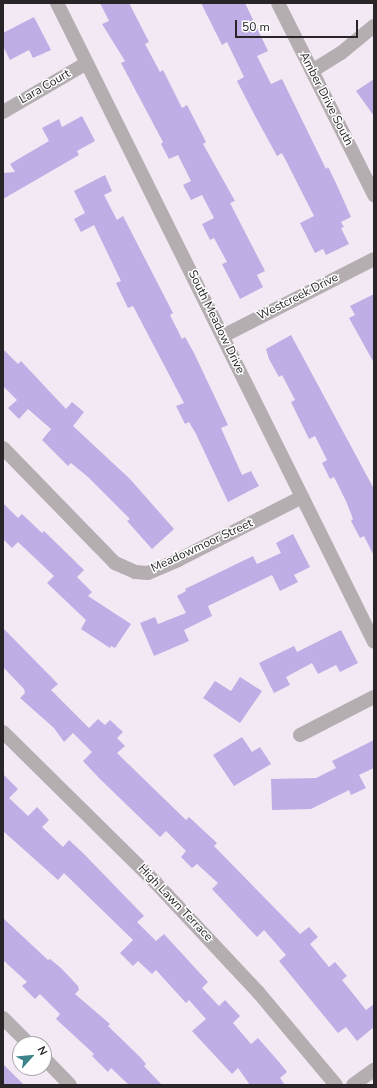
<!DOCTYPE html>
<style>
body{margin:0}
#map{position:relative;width:377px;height:1088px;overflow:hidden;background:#f3e9f4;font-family:"Nunito Sans",sans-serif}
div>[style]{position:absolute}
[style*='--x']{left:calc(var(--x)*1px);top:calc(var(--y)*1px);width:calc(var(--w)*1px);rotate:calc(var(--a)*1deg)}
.building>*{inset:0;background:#bfade5}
.street>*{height:14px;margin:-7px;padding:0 7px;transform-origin:7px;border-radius:7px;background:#b4aeb1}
span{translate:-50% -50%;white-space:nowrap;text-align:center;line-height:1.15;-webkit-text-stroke:3px #fff;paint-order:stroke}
.street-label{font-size:12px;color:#282428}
.frame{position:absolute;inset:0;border:4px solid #282428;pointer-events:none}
.north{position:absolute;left:12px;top:1036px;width:40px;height:40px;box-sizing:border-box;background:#fff;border:1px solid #a9a7a9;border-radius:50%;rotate:63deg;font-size:11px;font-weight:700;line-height:16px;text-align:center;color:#282428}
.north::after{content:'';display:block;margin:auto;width:14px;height:18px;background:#3c838b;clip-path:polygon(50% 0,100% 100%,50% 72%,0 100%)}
.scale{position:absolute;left:235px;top:20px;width:123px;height:18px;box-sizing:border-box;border:2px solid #282428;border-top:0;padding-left:5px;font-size:12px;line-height:14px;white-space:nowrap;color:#282428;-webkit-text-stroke:3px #fff;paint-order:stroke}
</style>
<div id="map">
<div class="building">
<i style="clip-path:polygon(100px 3px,129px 3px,149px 42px,145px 44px,160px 72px,163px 70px,182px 108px,187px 105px,206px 142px,203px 144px,235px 201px,230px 203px,265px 271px,257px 275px,263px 287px,240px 299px,222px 264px,227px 262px,214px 238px,210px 240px,202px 224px,214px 218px,202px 195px,191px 200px,183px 185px,191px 181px,178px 155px,169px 159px,161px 144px,163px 142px,121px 63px,125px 61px,102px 24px,109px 21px)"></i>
<i style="clip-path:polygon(201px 3px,245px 3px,268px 51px,257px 56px,271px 84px,282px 79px,326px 169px,328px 167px,335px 181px,351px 217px,341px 222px,344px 227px,341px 228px,349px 244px,326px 255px,323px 249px,315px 253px,300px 223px,314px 216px,282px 153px,277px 156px,254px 114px,237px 81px,244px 77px,227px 42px,222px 45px)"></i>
<i style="clip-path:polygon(34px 17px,51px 50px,33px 58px,29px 50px,10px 60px,3px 46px,3px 33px)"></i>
<i style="clip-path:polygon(374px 79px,374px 116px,356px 91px)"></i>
<i style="clip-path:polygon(82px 116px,95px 141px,77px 151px,79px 155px,3px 199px,3px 173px,15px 172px,10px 164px,49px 141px,42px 128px,59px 119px,62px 127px)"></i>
<i style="clip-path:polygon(105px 175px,112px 191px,104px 195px,117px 220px,123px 216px,173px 313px,170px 315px,182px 339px,185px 337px,194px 353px,228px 425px,221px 428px,242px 475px,251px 471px,259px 486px,228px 502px,196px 434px,189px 422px,185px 424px,176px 406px,184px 403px,133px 306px,128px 308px,116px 283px,121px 281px,94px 225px,81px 232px,74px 219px,85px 213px,74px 191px)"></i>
<i style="clip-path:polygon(374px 294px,374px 363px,349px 318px,355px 315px,350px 306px)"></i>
<i style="clip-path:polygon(291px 335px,374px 489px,374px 556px,364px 536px,360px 538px,351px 521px,353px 519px,346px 501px,334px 477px,330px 479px,322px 463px,327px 460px,315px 436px,309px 439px,291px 402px,295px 400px,282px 375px,279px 377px,269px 359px,266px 349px)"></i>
<i style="clip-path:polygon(3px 349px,18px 364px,21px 361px,66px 409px,72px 402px,84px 412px,73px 426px,130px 479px,174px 529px,152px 549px,127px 521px,130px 519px,88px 477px,71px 463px,68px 466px,42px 440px,51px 429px,28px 409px,19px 419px,8px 408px,17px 400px,3px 386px)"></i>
<i style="clip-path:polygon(3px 503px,18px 518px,22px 514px,42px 533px,44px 531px,84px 570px,77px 577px,92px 592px,88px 596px,131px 624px,115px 648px,111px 646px,110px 648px,81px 629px,86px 620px,47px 583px,54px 576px,18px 542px,12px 548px,3px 539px)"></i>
<i style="clip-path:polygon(293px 534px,310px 567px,294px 575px,298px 582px,280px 591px,272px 575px,208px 606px,212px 616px,184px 630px,189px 641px,154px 656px,140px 623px,155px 617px,158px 624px,186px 613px,177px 596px,186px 591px,185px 589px,253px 556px,257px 564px,281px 553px,276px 543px)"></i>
<i style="clip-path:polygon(3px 628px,58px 684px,51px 690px,89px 728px,98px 719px,105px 725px,110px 720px,123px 732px,117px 738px,125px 746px,117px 753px,186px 820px,189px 817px,217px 843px,214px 846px,300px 934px,309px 927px,318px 937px,310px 944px,329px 967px,335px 962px,347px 976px,342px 980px,366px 1010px,374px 1004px,374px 1027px,357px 1041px,346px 1027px,338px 1033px,279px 961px,286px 955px,264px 930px,257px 937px,212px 889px,218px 883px,197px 864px,192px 868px,181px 857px,186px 851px,166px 831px,160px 837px,100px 779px,83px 761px,92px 752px,73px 733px,64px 742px,54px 728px,20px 698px,25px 693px,24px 689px,3px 667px)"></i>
<i style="clip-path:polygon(341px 630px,358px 663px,340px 672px,336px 665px,318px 674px,312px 663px,286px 677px,290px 685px,274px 693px,259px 663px,294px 646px,297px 652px)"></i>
<i style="clip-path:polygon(240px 677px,262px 691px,240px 723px,203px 698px,215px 681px,231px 691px)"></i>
<i style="clip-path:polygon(242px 737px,252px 752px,260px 747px,271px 764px,234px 786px,213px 755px)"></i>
<i style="clip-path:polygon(374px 740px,374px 768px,359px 775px,366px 788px,351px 795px,349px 790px,311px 809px,272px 810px,271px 779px,316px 778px,336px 768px,332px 761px)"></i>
<i style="clip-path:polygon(3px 774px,18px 789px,9px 798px,28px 816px,37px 807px,49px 820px,42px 827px,63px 847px,69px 840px,83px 853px,144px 916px,137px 922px,156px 941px,164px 934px,208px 982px,202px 988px,219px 1006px,225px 1000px,240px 1016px,233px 1023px,251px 1044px,258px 1038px,279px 1062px,287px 1072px,280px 1078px,285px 1085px,250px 1085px,238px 1068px,232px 1074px,192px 1031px,206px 1019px,189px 1000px,186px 1003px,156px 970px,152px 974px,138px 961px,133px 966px,120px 953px,133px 940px,64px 873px,58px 880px,3px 831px)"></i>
<i style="clip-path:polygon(3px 918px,48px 960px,50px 959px,61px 968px,78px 986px,79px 990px,75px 994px,110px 1024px,108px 1026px,140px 1057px,146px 1064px,144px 1066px,162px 1085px,129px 1085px,111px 1068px,108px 1072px,92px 1056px,94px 1054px,56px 1019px,60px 1014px,40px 994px,35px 999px,22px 986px,27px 982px,3px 960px)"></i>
<i style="clip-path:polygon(3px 1064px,24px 1085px,3px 1085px)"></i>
</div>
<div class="street">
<i style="--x:57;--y:3;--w:713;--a:63.61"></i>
<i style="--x:278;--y:3;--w:215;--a:63.4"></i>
<i style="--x:312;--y:71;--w:34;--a:-32"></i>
<i style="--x:341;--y:53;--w:43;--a:-39.3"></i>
<i style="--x:3;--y:112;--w:97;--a:-30.3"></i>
<i style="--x:223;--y:336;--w:169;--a:-27"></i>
<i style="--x:3;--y:448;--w:161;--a:45.8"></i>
<i style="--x:115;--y:563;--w:22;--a:24"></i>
<i style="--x:135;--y:572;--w:13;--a:4"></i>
<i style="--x:148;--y:573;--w:33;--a:-23"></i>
<i style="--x:178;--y:560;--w:139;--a:-26.9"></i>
<i style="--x:3;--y:732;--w:214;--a:44.6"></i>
<i style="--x:155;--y:882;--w:151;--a:46.9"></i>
<i style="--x:258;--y:992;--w:121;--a:50"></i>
<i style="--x:300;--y:735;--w:83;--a:-27.2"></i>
<i style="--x:3;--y:1018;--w:37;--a:45"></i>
<i style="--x:44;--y:1058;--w:37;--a:46"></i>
<i style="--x:353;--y:1085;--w:26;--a:-36"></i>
</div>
<div class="street-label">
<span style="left:45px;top:87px;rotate:-30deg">Lara Court</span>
<span style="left:326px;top:99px;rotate:63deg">Amber Drive South</span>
<span style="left:298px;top:297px;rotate:-27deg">Westcreek Drive</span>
<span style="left:216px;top:322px;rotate:64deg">South Meadow Drive</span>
<span style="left:202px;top:546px;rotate:-25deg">Meadowmoor Street</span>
<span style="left:175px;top:903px;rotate:46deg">High Lawn Terrace</span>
</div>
<div class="frame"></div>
<div class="north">N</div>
<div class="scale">50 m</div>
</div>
